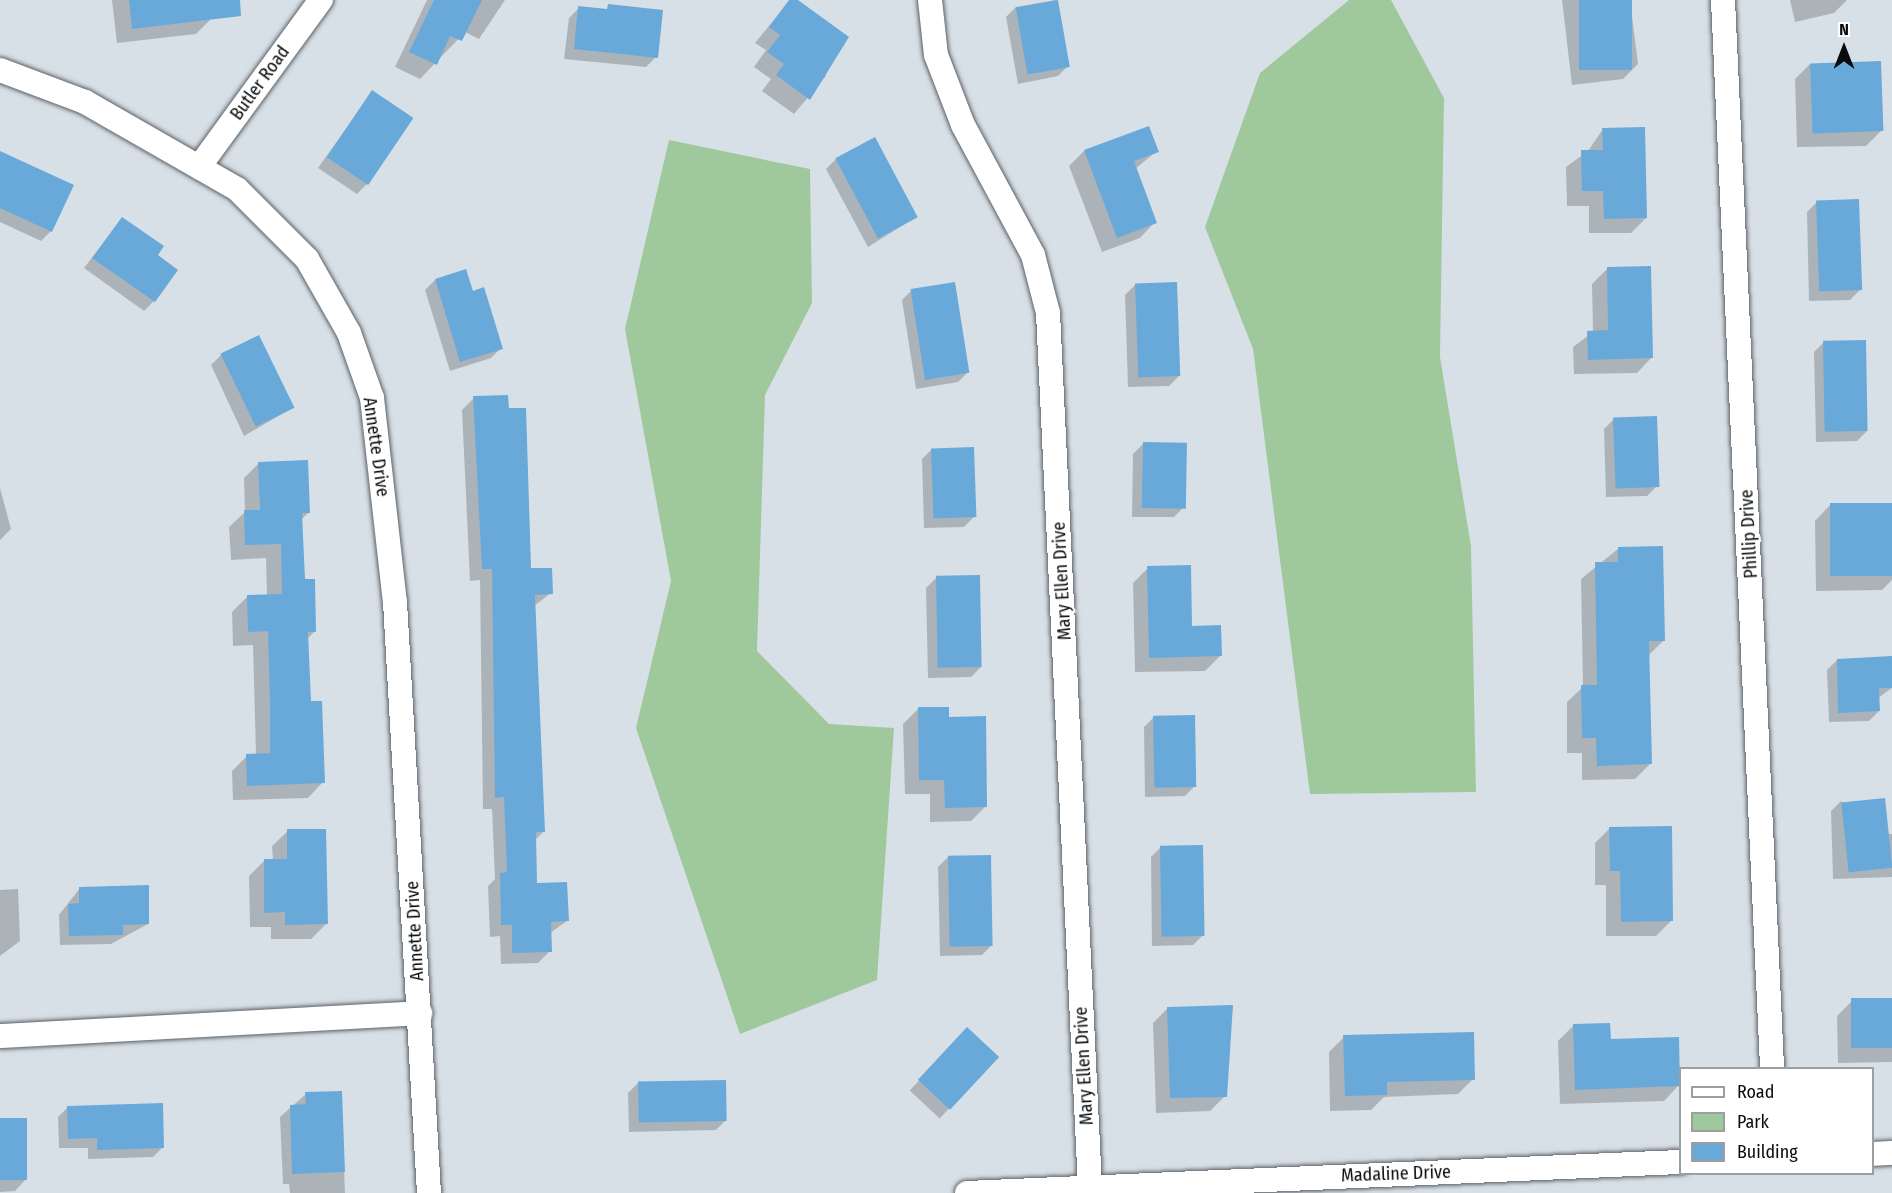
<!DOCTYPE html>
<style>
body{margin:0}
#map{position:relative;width:1892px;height:1193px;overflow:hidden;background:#d8e0e7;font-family:"Fira Sans Condensed",sans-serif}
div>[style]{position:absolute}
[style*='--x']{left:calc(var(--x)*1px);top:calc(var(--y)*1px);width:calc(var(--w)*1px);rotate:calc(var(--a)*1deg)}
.green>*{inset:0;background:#9fc99d}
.shadow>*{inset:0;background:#0003;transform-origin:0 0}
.building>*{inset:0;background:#69a9da;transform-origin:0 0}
.roads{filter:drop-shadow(0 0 2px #5a6167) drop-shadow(0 0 2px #5a6167)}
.street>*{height:24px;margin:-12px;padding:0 12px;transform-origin:12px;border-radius:12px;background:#fff}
span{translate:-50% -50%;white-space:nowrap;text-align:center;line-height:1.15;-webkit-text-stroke:4.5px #fff;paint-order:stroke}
.street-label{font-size:18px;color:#090c0e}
.legend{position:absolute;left:1679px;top:1067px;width:195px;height:108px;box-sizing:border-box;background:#fff;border:2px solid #9d9e9f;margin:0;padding:8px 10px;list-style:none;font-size:18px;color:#090c0e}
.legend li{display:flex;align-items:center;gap:12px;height:30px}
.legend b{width:30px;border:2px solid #9d9e9f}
.north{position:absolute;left:1814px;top:18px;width:60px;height:60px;-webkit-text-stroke:4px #fff;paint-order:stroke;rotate:0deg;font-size:16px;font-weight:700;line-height:24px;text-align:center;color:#090c0e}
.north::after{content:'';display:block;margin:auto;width:21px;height:27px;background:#090c0e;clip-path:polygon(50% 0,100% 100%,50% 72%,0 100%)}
</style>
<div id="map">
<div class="green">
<i style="clip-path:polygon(1349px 0,1391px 0,1444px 98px,1440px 357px,1471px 546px,1476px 792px,1310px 794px,1253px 349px,1205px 227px,1260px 73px)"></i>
<i style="clip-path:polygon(669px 140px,810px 169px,812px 303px,765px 395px,757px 651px,829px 724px,894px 728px,877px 980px,740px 1034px,636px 728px,671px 581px,625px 329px)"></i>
</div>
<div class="shadow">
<i style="clip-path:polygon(112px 0,209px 0,211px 19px,196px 34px,117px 43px)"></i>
<i style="clip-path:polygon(427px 0,505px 0,479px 39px,465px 32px,420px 79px,395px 67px)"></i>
<i style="clip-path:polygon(790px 0,826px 76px,794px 114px,762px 91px,771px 79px,754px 67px,766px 50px,755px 43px)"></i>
<i style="clip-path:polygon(1056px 0,1068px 66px,1058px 76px,1018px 84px,1006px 17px,1016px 7px)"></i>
<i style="clip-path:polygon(1562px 0,1630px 0,1638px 64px,1623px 79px,1572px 85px)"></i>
<i style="clip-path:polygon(1790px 0,1847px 0,1834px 13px,1795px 22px)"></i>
<i style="clip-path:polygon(579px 8px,656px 57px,646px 67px,564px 59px,569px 18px)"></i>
<i style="clip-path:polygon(1810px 64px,1881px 131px,1866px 146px,1797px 147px,1795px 79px)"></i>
<i style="clip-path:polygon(372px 92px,367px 184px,357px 194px,318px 168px)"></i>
<i style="clip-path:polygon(1148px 128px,1157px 151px,1135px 169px,1155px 222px,1140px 238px,1102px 252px,1069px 166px,1084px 151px)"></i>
<i style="clip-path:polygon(1603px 129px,1646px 218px,1631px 233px,1589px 233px,1589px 206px,1567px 206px,1566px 167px,1588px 151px)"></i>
<i style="clip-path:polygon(0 155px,51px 231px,41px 241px,0 222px)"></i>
<i style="clip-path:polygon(836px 159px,916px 217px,868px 247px,826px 169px)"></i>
<i style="clip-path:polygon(1817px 202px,1860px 290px,1850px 300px,1809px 301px,1807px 212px)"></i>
<i style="clip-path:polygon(122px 219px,155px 255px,154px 301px,144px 311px,84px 268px)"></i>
<i style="clip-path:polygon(1607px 269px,1652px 357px,1637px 373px,1574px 374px,1573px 347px,1593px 332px,1592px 284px)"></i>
<i style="clip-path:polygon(435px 280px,472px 293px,501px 348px,491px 358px,450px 371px,425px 290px)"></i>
<i style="clip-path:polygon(1135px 285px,1179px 376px,1169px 386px,1128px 387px,1125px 295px)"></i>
<i style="clip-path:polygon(912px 290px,968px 372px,958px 382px,916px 389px,902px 300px)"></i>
<i style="clip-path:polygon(1824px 342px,1867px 431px,1857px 441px,1816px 442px,1814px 352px)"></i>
<i style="clip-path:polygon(221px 355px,292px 408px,244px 436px,211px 365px)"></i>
<i style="clip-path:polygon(474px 398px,529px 570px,551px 593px,534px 606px,544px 831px,534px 841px,536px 884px,567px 921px,550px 933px,550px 951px,538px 963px,501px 964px,500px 936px,490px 937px,488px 886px,495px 879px,492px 809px,483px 809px,480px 580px,470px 581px,462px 410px)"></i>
<i style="clip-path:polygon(1614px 419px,1657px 486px,1647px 496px,1606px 497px,1604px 429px)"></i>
<i style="clip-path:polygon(1143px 444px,1184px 507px,1174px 517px,1132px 517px,1133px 454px)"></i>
<i style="clip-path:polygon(932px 449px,974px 517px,964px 527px,924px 528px,922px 459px)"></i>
<i style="clip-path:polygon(259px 463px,309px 512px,301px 520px,303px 581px,315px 631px,307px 639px,310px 703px,323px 782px,308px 798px,233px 800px,232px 771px,247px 756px,256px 755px,253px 645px,233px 646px,232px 612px,247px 597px,267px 596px,266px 558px,231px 560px,229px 527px,245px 512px,244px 478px)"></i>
<i style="clip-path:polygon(0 488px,11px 529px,0 540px)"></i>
<i style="clip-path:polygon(1830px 505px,1892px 505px,1892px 580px,1882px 590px,1816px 591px,1815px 521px)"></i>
<i style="clip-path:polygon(1619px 548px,1664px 640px,1648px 656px,1650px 764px,1635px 779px,1582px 780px,1582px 753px,1567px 753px,1567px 702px,1583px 687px,1581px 579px)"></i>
<i style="clip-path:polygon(1148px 568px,1191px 628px,1220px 656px,1205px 671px,1135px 672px,1133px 583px)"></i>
<i style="clip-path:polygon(936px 578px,981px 667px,971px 677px,928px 678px,926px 588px)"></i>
<i style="clip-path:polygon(1892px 658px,1892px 688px,1878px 698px,1879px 711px,1869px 721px,1829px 722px,1827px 670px,1837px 660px)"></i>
<i style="clip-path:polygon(918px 709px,947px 718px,986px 806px,971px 821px,930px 822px,930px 794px,905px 794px,903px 724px)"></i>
<i style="clip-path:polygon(1154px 717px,1195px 786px,1185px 796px,1145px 797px,1144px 727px)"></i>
<i style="clip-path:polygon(1841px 801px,1884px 834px,1892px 834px,1892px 877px,1833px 879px,1831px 811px)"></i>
<i style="clip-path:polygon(1610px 828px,1671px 921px,1656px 936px,1606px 936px,1606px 885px,1595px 885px,1595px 843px)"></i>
<i style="clip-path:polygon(288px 831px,326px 924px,311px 939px,271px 939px,271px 927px,250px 927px,249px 876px,264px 861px,273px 861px,272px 846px)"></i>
<i style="clip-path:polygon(1161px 847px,1203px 935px,1193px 945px,1152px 946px,1151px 857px)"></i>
<i style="clip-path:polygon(948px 857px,992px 945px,982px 955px,940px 956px,938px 867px)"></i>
<i style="clip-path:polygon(80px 888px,148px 924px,111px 944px,60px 945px,59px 915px)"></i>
<i style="clip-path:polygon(18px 889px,20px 941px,0 956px,0 890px)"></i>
<i style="clip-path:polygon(1892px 999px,1892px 1062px,1838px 1063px,1837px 1016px,1852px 1001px)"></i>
<i style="clip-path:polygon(1231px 1007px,1225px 1096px,1210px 1111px,1156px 1113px,1153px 1023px,1168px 1008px)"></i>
<i style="clip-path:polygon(1573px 1026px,1609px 1040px,1679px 1085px,1664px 1101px,1560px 1104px,1558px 1041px)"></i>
<i style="left:967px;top:1029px;width:41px;height:84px;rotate:43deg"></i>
<i style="clip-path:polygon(1344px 1037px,1473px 1079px,1458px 1094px,1384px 1097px,1371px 1110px,1330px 1111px,1329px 1052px)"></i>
<i style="clip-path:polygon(638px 1083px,726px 1120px,716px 1130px,629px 1132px,628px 1093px)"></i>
<i style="clip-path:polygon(341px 1092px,345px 1193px,290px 1193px,289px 1184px,283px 1184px,280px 1117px,306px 1094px)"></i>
<i style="clip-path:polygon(68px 1107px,163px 1147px,153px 1157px,88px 1159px,88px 1148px,59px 1148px,58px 1117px)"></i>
<i style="clip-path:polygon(0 1120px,27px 1178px,15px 1191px,0 1192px)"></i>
</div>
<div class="building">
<i style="clip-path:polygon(129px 0,240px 0,241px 16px,132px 29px)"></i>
<i style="clip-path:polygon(434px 0,482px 0,462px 41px,450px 36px,437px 65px,409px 52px)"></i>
<i style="clip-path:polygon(789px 0,798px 0,849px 37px,810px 100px,776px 75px,784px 64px,767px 52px,780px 35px,769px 27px)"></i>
<i style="left:1058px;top:0;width:68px;height:43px;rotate:80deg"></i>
<i style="left:1579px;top:0;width:53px;height:70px"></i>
<i style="clip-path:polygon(608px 4px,663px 10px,658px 58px,574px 49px,578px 6px,607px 9px)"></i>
<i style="left:1881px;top:61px;width:70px;height:71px;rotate:88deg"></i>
<i style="left:372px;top:90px;width:50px;height:81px;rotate:34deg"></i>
<i style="clip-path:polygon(1149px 126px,1159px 152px,1134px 161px,1157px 223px,1117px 238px,1084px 150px)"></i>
<i style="clip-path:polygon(1645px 127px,1647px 218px,1604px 219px,1603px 191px,1582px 191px,1581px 150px,1603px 150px,1602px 128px)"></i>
<i style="left:875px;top:137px;width:91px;height:45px;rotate:62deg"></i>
<i style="clip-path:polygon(0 151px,74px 185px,52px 232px,0 208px)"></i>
<i style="left:1859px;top:199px;width:91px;height:43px;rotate:88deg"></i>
<i style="clip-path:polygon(122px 217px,164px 246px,158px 255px,178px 270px,155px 302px,92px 258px)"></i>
<i style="clip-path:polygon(1651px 266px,1653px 358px,1588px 360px,1587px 331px,1608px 330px,1607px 267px)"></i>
<i style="clip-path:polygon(466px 269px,473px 291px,484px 287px,503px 349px,460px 362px,435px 279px)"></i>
<i style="left:955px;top:282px;width:92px;height:45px;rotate:81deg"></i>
<i style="left:1177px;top:282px;width:94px;height:42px;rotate:88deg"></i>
<i style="left:259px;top:335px;width:81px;height:43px;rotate:64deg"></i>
<i style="left:1866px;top:340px;width:91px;height:43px;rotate:89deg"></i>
<i style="clip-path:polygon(508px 395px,509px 408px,526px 408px,531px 568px,552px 568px,553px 594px,535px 595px,545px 832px,536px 832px,537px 883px,567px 882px,569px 921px,551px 922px,552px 952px,512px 953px,512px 925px,501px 925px,500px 873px,507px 872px,504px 797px,495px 798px,492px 569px,482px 569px,473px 396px)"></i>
<i style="left:1657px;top:416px;width:71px;height:44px;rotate:88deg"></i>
<i style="left:1143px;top:442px;width:44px;height:66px;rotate:1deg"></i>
<i style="left:974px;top:447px;width:70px;height:43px;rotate:88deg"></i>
<i style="clip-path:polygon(308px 460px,310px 513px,302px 513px,305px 579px,315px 579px,316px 632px,308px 632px,311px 701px,322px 701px,325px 783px,247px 786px,246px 754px,270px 753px,270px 703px,268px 631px,248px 632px,247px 595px,282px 594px,281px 544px,245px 545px,244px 510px,260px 510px,258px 462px)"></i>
<i style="left:1892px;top:503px;width:73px;height:62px;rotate:90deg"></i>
<i style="clip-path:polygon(1663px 546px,1665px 641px,1649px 641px,1652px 764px,1597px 766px,1596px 738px,1582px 738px,1581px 685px,1597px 685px,1595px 562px,1618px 562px,1618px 547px)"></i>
<i style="clip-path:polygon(1191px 565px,1192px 626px,1221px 625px,1222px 656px,1149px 658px,1147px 566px)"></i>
<i style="left:980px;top:575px;width:92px;height:44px;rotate:89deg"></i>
<i style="clip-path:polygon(1892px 656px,1892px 688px,1879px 688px,1880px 711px,1838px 713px,1837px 659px)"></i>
<i style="clip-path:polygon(918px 707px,949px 707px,949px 717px,986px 716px,987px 807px,945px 808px,944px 780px,919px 780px)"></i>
<i style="left:1195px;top:715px;width:72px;height:42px;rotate:89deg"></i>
<i style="left:1885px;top:798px;width:70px;height:44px;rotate:84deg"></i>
<i style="clip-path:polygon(1672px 826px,1673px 921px,1621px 922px,1620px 871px,1610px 871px,1609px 827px)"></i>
<i style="clip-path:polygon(287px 829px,326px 829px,328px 924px,285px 925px,285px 912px,264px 913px,264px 859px,287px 859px)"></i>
<i style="left:1203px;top:845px;width:91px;height:43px;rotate:89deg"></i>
<i style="left:991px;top:855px;width:91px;height:43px;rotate:89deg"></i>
<i style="clip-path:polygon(149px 885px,149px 924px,123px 925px,123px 935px,69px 936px,68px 904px,79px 903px,79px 887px)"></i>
<i style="left:1892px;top:998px;width:50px;height:41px;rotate:90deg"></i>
<i style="clip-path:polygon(1233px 1005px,1227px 1097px,1170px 1098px,1167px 1007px)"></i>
<i style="clip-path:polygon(1610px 1023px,1611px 1039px,1679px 1037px,1680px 1086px,1575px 1090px,1573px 1024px)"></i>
<i style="left:967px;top:1027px;width:44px;height:72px;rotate:43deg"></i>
<i style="clip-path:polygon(1474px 1032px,1475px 1080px,1387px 1082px,1387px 1095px,1345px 1096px,1343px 1035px)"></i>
<i style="left:726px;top:1080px;width:41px;height:88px;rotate:89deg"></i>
<i style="clip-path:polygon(342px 1091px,345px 1172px,292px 1174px,290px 1105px,306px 1104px,305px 1092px)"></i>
<i style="clip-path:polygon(163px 1103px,164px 1148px,97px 1150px,97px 1138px,68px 1139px,67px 1106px)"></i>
<i style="left:0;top:1118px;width:27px;height:62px"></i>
</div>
<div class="roads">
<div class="street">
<i style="--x:930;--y:0;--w:55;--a:83.8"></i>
<i style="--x:936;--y:55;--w:75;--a:68.9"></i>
<i style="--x:963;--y:125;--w:148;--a:61.7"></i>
<i style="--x:1033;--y:255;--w:60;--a:75.5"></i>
<i style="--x:1048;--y:313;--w:875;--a:87.25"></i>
<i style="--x:1723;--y:0;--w:1069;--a:87.37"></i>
<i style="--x:0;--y:70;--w:91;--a:20.6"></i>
<i style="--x:85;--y:102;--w:175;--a:29.8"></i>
<i style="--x:237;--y:189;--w:99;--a:45"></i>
<i style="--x:307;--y:259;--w:85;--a:60.4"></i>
<i style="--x:349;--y:333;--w:69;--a:70.5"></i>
<i style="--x:372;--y:398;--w:205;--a:83.6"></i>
<i style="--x:395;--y:602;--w:592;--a:86.71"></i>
<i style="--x:199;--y:167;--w:207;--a:-53.9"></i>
<i style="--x:0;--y:1036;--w:421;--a:-3.1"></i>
<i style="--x:1872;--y:1154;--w:20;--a:-3"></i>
<i style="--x:967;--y:1193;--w:714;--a:-2.49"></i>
</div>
</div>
<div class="street-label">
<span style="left:260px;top:83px;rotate:-54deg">Butler Road</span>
<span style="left:376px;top:447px;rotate:82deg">Annette Drive</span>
<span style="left:1749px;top:534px;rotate:-93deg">Phillip Drive</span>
<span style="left:1062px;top:581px;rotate:-93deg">Mary Ellen Drive</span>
<span style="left:415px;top:931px;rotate:-93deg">Annette Drive</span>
<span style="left:1084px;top:1066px;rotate:-93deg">Mary Ellen Drive</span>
<span style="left:1396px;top:1174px;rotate:-2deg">Madaline Drive</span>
</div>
<ul class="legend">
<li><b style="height:8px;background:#fff"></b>Road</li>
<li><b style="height:16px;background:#9fc99d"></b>Park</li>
<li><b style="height:16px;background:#69a9da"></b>Building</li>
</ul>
<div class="north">N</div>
</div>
